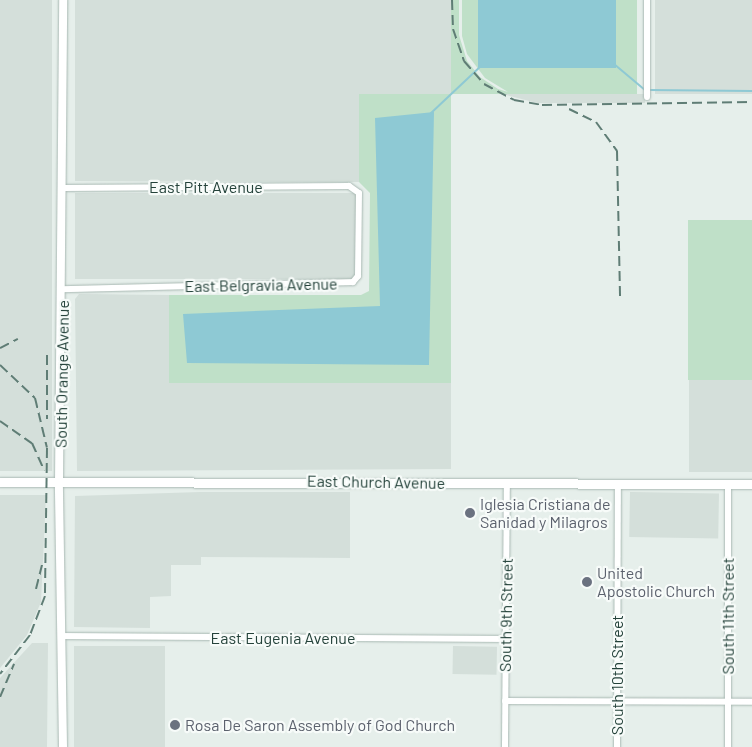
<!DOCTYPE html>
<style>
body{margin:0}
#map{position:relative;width:752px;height:747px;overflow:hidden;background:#e6efeb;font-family:Barlow,sans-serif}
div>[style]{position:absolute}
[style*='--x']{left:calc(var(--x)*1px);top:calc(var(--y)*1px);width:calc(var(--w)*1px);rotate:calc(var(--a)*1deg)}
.built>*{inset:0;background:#d4dfda;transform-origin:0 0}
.green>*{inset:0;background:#bfe0c8;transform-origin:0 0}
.water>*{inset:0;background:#8ec9d4;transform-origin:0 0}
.stream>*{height:2px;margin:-1px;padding:0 1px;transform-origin:1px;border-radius:1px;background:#8ec9d4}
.roads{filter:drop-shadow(0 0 1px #a8b8b2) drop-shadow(0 0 1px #a8b8b2)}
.minor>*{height:6px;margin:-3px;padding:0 3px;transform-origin:3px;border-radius:3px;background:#fff}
.tertiary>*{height:8px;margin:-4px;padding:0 4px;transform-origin:4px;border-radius:4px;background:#fff}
.secondary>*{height:9px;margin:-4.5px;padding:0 4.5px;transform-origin:4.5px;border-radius:4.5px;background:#fff}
.rail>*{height:2px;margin-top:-1px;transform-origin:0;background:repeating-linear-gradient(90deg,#5f7d75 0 10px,transparent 0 15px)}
.dots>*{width:14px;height:14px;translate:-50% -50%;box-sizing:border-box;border:2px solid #f7fbf9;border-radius:50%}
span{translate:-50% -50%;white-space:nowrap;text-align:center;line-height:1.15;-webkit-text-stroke:4.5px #f7fbf9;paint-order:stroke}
.street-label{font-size:16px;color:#24423a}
.worship-label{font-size:16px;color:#5b616d}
.left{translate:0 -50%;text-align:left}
</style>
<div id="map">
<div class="built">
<i style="left:0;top:0;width:52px;height:471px"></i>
<i style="clip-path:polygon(75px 0,451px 0,451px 94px,359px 95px,359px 182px,75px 181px)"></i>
<i style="left:655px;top:0;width:97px;height:94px"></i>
<i style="clip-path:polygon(502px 94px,645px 94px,645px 103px,537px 103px)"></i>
<i style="left:75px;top:193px;width:283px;height:86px"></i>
<i style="clip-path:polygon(79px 294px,169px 295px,169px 383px,451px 383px,451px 469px,77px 471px,75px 299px)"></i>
<i style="left:752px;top:380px;width:92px;height:63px;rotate:90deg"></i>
<i style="clip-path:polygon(200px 492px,350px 492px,350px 558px,201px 557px,201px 565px,171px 565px,171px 596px,150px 597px,150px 628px,74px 627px,75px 496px)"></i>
<i style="left:630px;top:492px;width:89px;height:45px;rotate:1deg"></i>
<i style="clip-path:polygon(0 495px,46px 495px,41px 602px,27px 635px,0 668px)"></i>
<i style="clip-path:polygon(32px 643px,48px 643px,47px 747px,0 747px,0 678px)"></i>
<i style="left:74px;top:646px;width:91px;height:101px"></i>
<i style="left:453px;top:646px;width:44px;height:28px;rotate:1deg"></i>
</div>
<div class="green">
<i style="clip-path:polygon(451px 0,459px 0,459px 35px,467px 61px,480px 77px,498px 89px,508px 92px,485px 78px,467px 54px,462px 36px,462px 0,637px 0,637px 94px,451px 94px,451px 383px,169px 383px,169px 295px,361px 295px,369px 291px,370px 193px,359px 182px,359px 94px,451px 94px)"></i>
<i style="left:752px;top:220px;width:160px;height:64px;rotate:90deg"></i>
</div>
<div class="water">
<i style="left:478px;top:0;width:138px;height:68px"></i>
<i style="clip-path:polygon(434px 112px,429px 365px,187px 363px,183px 314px,380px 306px,375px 118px)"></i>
</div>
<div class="stream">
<i style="--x:614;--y:64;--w:40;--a:40"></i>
<i style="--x:649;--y:90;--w:103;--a:0.6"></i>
<i style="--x:430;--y:114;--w:70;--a:-43.3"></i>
</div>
<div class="roads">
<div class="minor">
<i style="--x:647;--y:0;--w:97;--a:90"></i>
<i style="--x:63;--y:188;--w:286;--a:-0.4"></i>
<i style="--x:349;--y:186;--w:12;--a:35"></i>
<i style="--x:359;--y:193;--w:83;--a:90.7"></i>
<i style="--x:358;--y:276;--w:8;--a:130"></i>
<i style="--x:353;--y:282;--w:289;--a:178.6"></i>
<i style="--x:728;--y:484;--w:263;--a:90"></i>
<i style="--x:62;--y:636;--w:443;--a:0.4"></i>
<i style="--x:505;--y:701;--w:247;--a:0.2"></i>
<i style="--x:505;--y:747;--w:263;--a:-89.6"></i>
<i style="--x:617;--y:747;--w:264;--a:-89.8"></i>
</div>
<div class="tertiary">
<i style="--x:63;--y:747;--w:265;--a:-90.9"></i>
<i style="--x:59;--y:482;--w:482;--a:-89.5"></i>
</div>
<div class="secondary">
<i style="--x:0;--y:482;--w:752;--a:0.15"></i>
</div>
</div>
<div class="rail">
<i style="--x:452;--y:0;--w:29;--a:88"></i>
<i style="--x:453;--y:29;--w:34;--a:71"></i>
<i style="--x:464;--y:61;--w:30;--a:49"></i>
<i style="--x:484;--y:84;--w:34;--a:28"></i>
<i style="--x:514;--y:100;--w:28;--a:10"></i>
<i style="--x:542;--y:105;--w:210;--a:-0.8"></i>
<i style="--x:569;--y:109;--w:30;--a:26"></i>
<i style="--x:596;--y:122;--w:36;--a:54"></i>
<i style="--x:617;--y:151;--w:146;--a:88.8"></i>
<i style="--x:0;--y:348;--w:20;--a:-27"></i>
<i style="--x:47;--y:355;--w:64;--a:90"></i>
<i style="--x:0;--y:365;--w:48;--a:43.3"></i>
<i style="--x:35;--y:398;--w:51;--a:76.5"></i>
<i style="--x:47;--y:448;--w:148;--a:90.8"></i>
<i style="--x:45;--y:596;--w:42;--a:111"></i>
<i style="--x:30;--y:635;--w:49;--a:127.6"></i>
<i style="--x:0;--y:421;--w:39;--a:35"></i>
<i style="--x:32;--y:443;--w:30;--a:66"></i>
<i style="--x:36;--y:589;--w:25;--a:-76"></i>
<i style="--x:0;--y:697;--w:36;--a:-67"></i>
</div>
<div class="dots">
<i style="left:470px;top:513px;background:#6b7280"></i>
<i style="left:587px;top:582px;background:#6b7280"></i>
<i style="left:175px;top:725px;background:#6b7280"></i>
</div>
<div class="street-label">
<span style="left:206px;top:187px">East Pitt Avenue</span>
<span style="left:261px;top:285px;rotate:-1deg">East Belgravia Avenue</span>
<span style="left:62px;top:374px;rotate:-89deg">South Orange Avenue</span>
<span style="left:376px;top:482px;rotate:1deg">East Church Avenue</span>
<span style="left:506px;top:615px;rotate:-89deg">South 9th Street</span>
<span style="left:728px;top:616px;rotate:-90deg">South 11th Street</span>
<span style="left:283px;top:638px">East Eugenia Avenue</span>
<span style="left:617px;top:675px;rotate:-90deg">South 10th Street</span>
</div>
<div class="worship-label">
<span class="left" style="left:480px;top:513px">Iglesia Cristiana de<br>Sanidad y Milagros</span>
<span class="left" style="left:597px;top:582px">United<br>Apostolic Church</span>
<span class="left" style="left:185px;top:725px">Rosa De Saron Assembly of God Church</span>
</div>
</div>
